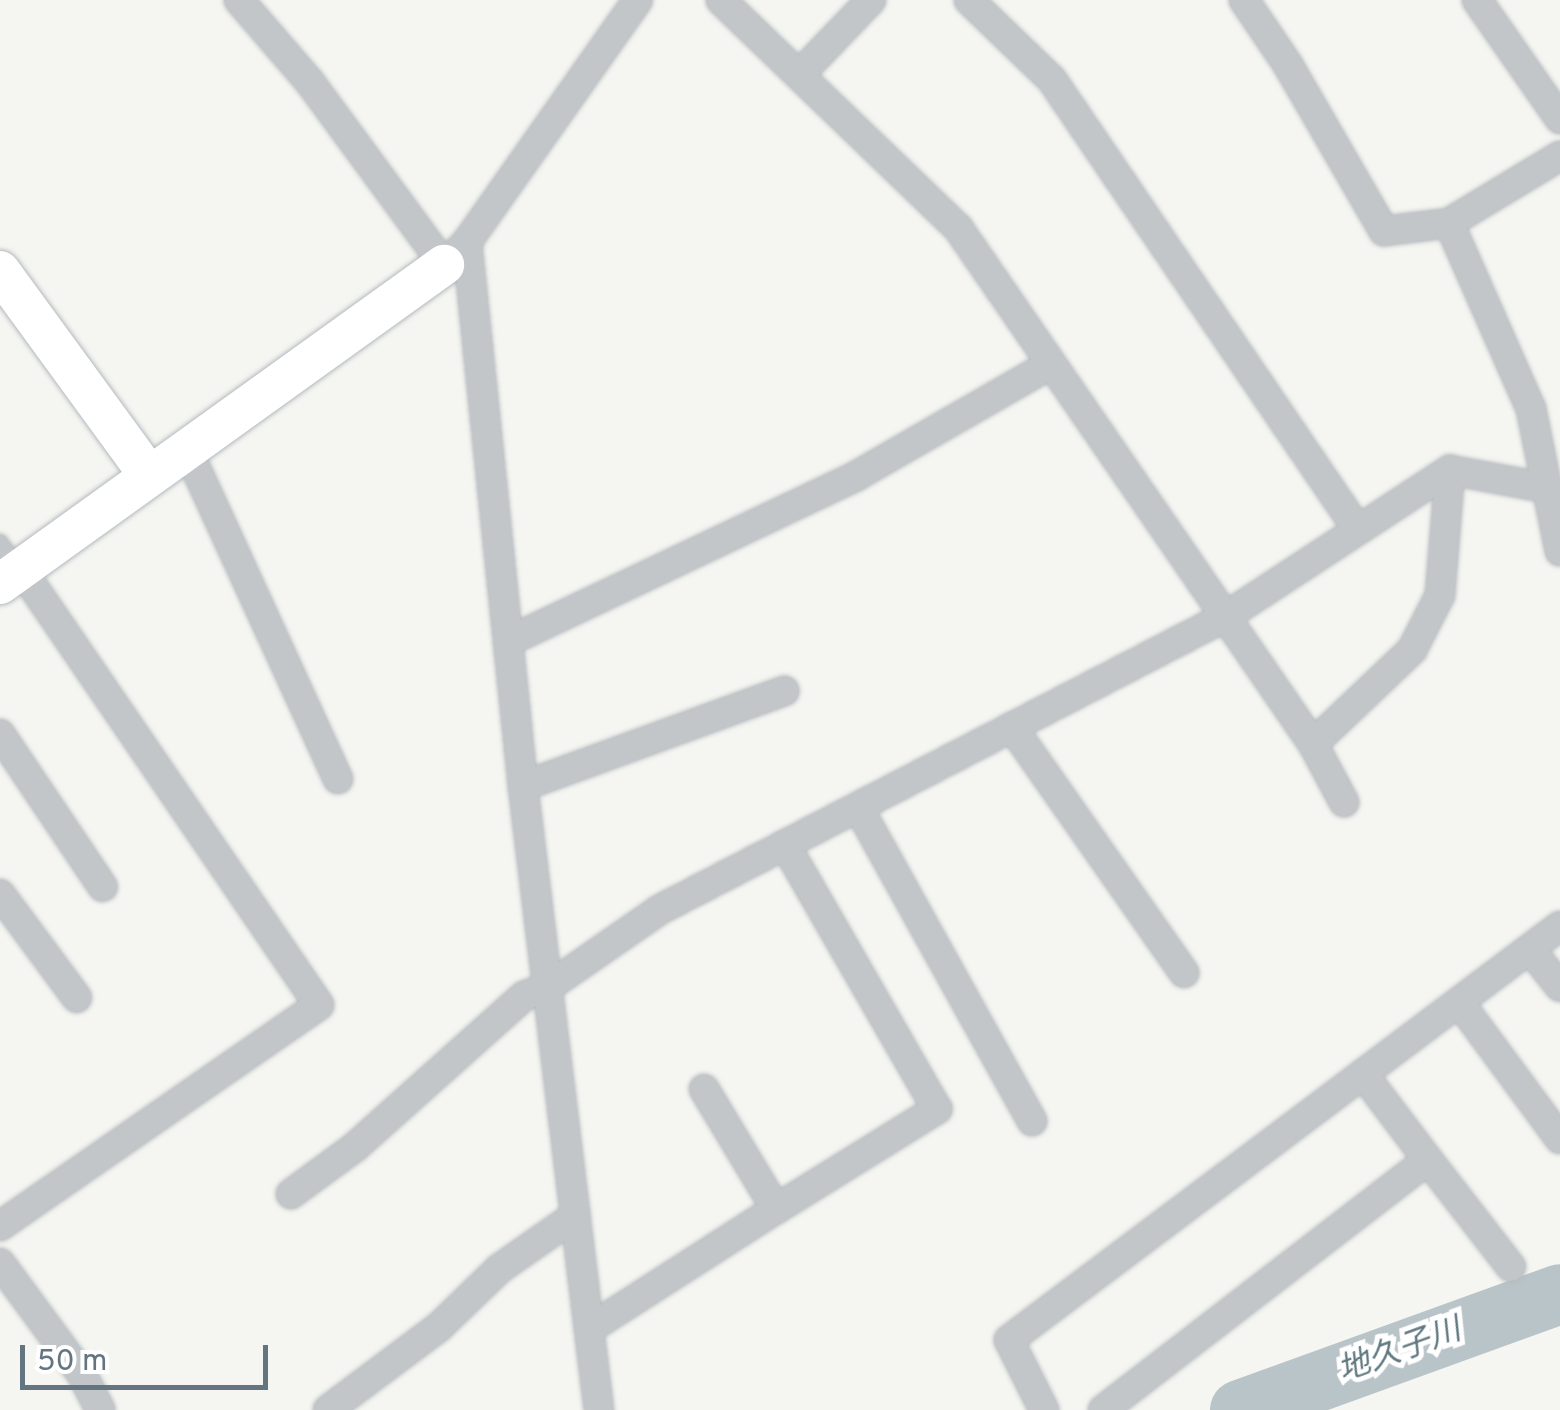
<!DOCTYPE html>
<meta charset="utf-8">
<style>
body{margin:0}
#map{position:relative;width:1560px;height:1410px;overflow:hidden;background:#f5f5f1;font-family:Overpass,"Noto Sans JP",sans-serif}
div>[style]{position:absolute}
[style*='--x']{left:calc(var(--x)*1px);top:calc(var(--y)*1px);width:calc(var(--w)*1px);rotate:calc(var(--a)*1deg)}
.river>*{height:60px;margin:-30px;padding:0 30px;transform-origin:30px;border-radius:30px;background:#b9c4c8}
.roads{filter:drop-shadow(0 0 2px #b4babe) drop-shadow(0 0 2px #b4babe)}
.lane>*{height:14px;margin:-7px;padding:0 7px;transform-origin:7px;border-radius:7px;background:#c2c6c9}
.street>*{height:28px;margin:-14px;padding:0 14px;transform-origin:14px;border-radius:14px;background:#c2c6c9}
.secondary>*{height:40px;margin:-20px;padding:0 20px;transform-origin:20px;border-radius:20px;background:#fff}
span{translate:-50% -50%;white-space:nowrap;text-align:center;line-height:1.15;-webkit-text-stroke:10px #fff;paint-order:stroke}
.water-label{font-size:32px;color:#5f777f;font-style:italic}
.scale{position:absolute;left:20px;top:1345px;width:248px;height:45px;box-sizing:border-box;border:5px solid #647582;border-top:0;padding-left:12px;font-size:30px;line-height:35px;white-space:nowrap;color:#647582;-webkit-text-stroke:8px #fff;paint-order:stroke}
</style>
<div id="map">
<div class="river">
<i style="--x:1240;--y:1410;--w:340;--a:-19.9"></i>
</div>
<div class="roads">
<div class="lane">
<i style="--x:0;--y:542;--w:29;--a:54"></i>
</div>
<div class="street">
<i style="--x:239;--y:0;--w:107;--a:49.2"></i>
<i style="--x:309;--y:81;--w:228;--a:53.7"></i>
<i style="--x:444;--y:265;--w:33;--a:-45"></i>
<i style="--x:467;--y:242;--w:296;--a:-54.8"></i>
<i style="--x:721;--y:0;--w:329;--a:43.9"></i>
<i style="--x:958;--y:228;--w:626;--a:55.47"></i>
<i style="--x:1313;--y:744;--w:66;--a:61.9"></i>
<i style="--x:969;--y:0;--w:115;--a:43.9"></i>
<i style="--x:1052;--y:80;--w:544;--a:55.78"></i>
<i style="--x:1244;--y:0;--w:78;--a:55.9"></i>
<i style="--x:1288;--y:65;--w:192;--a:60"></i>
<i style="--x:1384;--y:231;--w:65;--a:-7"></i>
<i style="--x:1449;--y:223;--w:130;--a:-31.1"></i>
<i style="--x:1477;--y:0;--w:145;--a:55.1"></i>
<i style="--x:801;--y:73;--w:101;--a:-46.2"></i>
<i style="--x:1449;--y:223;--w:203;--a:66.2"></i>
<i style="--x:1531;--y:409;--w:145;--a:78.5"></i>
<i style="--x:467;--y:242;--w:547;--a:84.12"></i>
<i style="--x:523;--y:786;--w:629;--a:83.06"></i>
<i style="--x:186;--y:447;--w:365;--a:65.4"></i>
<i style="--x:511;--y:640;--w:384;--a:-25.4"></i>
<i style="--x:858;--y:475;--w:223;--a:-29.9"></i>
<i style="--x:1012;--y:727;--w:300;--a:55"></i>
<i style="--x:0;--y:734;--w:184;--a:56.1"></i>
<i style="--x:1313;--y:744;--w:137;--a:-43.5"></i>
<i style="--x:1412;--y:650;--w:62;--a:-63"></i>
<i style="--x:1440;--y:595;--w:125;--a:-85.4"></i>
<i style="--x:523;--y:786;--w:278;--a:-20"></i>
<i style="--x:858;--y:807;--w:359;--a:61"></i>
<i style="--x:0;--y:894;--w:129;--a:53.5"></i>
<i style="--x:1530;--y:949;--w:48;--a:51.7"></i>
<i style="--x:1459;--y:1002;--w:170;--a:53.6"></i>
<i style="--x:704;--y:1089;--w:140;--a:59"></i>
<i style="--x:776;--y:1209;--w:190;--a:-31.8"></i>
<i style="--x:937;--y:1109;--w:305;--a:-119.9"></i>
<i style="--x:1428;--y:1160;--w:135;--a:52.2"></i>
<i style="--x:291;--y:1194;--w:79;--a:-36.3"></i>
<i style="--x:355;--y:1147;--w:227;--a:-41.8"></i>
<i style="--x:524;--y:996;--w:26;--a:-21"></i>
<i style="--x:548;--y:987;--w:135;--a:-34.7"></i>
<i style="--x:659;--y:910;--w:637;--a:-27.37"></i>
<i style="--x:1225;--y:617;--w:269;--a:-33.2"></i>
<i style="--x:1450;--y:470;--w:98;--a:10.6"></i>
<i style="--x:0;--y:1226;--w:388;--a:-34.7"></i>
<i style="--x:319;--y:1005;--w:528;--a:-124.35"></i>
<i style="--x:0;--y:1263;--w:140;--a:53.7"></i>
<i style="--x:83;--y:1376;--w:38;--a:63"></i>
<i style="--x:589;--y:1329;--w:222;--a:-32.7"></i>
<i style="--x:328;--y:1410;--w:139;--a:-36.8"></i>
<i style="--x:439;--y:1327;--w:83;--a:-44"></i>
<i style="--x:499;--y:1269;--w:93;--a:-34.9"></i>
<i style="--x:1044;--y:1410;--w:78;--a:-116.6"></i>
<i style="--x:1009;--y:1340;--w:689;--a:-36.92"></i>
<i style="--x:1103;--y:1410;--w:410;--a:-37.6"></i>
<i style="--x:1428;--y:1160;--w:108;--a:-127.1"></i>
</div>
<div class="secondary">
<i style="--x:0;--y:271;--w:251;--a:53.9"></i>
<i style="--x:0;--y:584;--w:547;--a:-35.7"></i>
</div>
</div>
<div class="water-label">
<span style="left:1400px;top:1352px;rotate:-20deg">地久子川</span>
</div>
<div class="scale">50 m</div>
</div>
